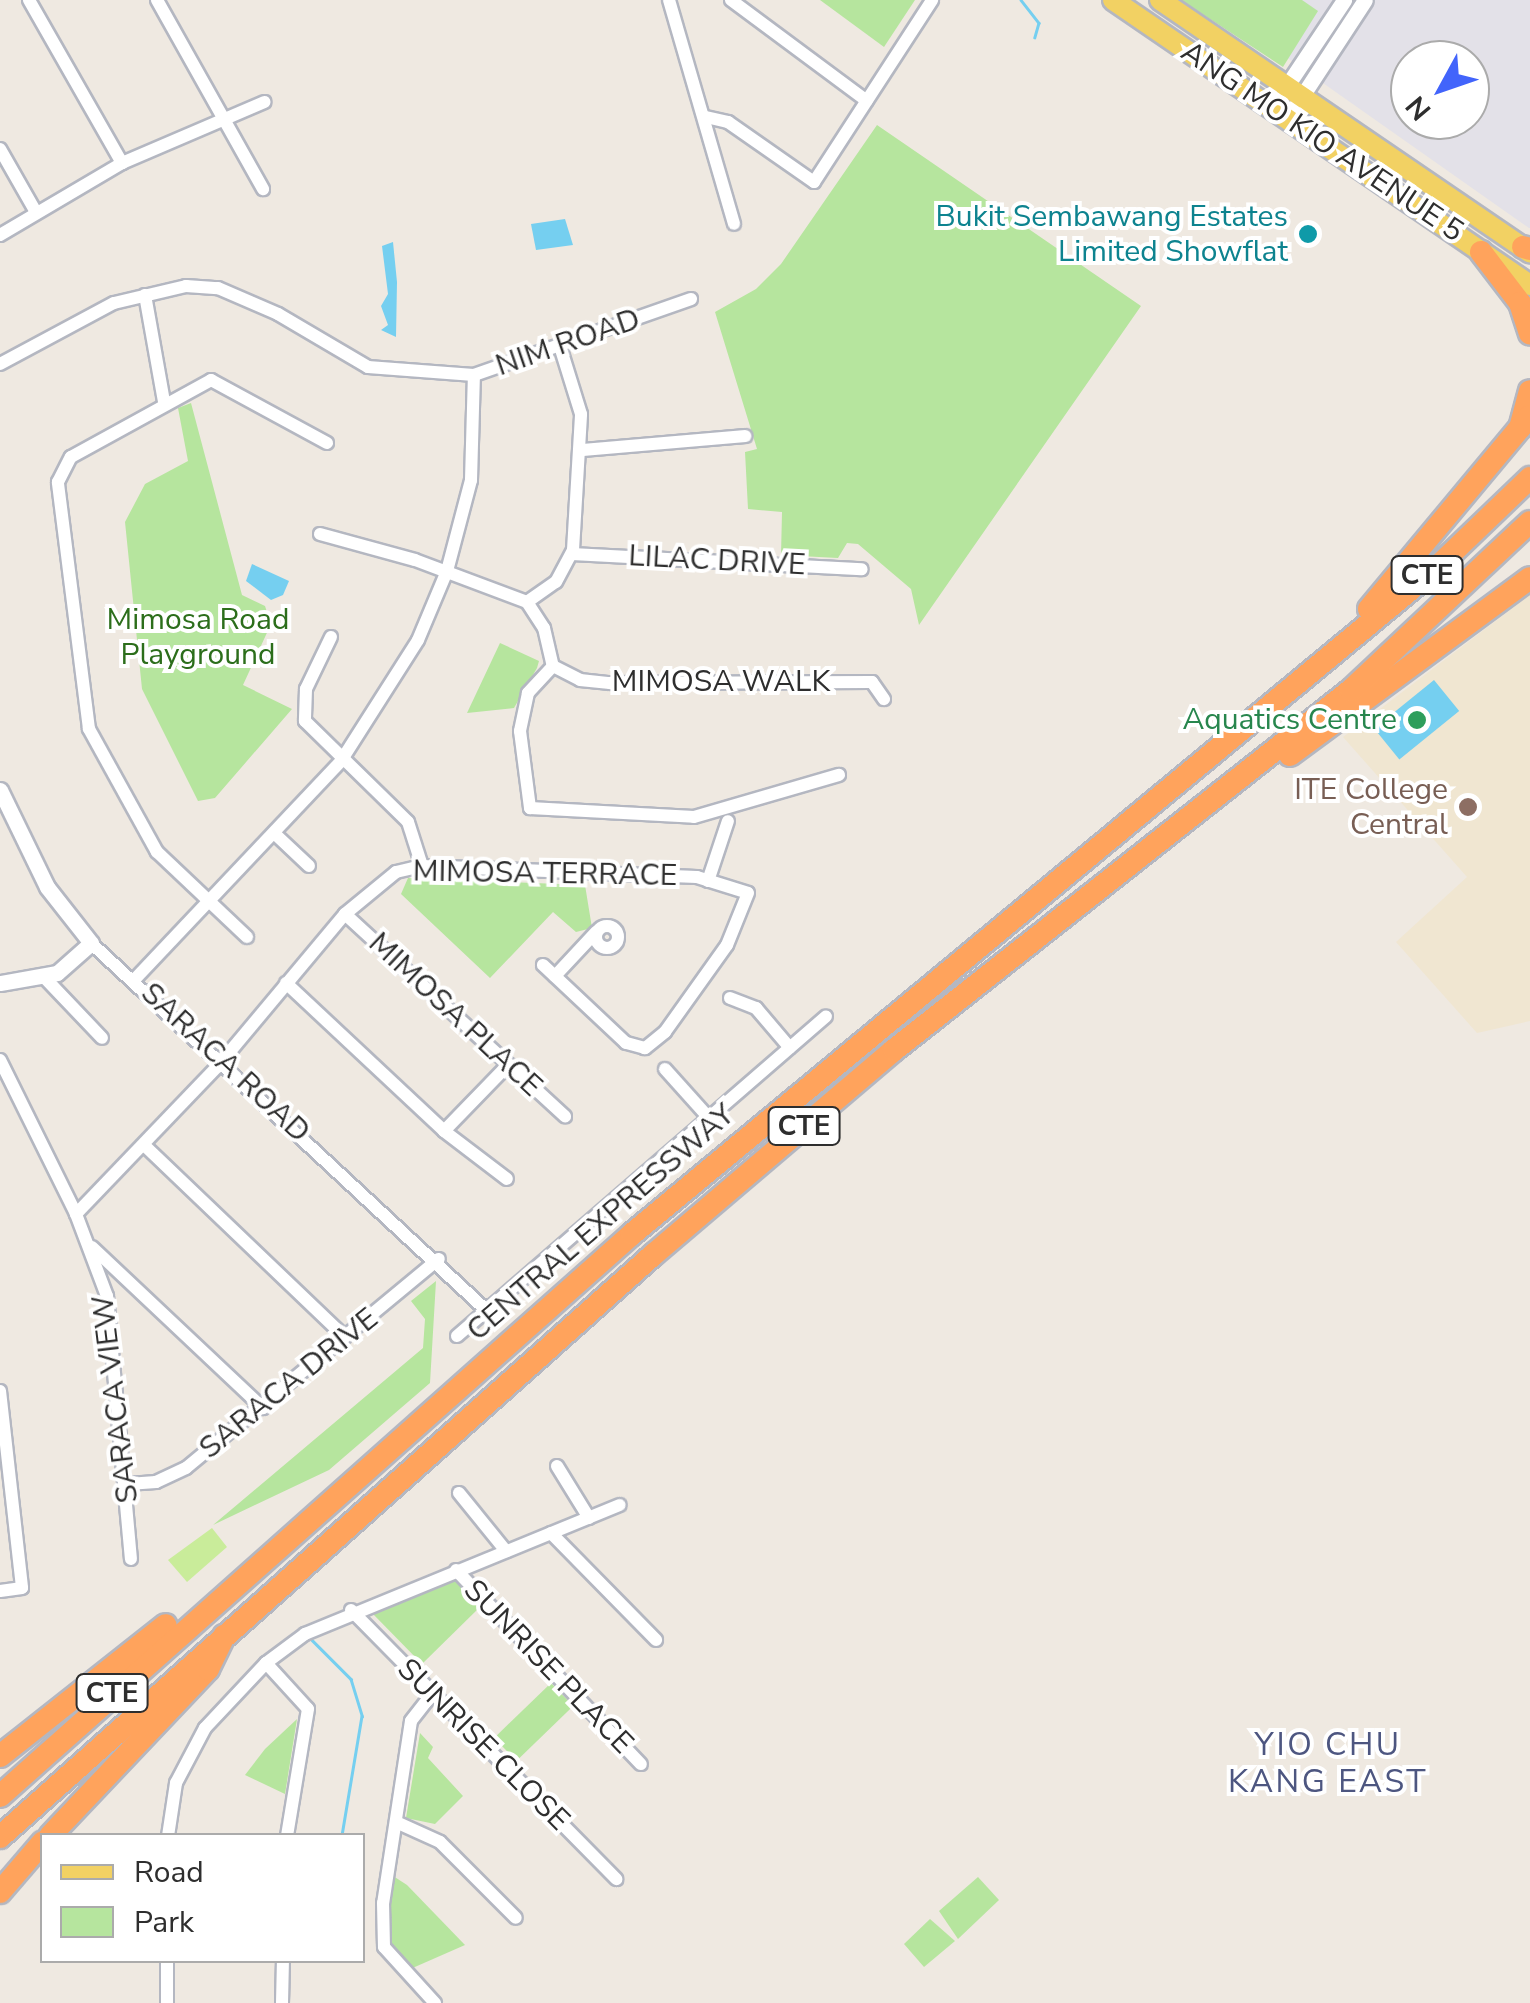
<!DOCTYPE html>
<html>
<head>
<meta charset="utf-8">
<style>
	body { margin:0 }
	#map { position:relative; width:1530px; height:2003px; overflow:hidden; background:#efe9e1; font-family:"Nunito Sans",sans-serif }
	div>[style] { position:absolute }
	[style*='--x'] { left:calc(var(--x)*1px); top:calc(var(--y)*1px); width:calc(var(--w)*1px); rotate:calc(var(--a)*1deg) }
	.industrial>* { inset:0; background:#e3e1e8 }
	.education>* { inset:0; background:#f0e6d1 }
	.green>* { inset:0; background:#b6e59e; transform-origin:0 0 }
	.pitch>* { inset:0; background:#c9ec9a }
	.water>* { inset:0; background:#75cff0; transform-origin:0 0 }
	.stream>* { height:2.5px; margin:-1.25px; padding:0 1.25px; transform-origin:1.25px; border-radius:1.25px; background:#75cff0 }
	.roads { filter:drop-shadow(2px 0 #b4b7c1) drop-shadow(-2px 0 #b4b7c1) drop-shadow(0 2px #b4b7c1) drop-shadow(0 -2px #b4b7c1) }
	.minor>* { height:12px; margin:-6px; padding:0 6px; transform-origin:6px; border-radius:6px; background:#fff }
	.minor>.ring { margin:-6px; padding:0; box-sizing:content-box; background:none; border:12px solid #fff; border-radius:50% }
	.tertiary>* { height:15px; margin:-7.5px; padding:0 7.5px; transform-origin:7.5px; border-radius:7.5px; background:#fff }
	.primary>* { height:20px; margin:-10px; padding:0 10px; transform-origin:10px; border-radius:10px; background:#f2d163 }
	.motorway>* { height:22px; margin:-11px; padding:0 11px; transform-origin:11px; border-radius:11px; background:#ffa35c }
	.dots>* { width:28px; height:28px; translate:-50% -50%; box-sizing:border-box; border:5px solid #fff; border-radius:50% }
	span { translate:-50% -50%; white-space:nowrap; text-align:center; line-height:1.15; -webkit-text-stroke:8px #fff; paint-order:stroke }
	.shield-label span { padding:2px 8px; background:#fff; border:2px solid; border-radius:8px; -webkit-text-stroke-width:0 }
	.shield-label { font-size:28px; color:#2e2e2e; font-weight:700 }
	.street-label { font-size:30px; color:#2e2e2e }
	.culture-label { font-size:30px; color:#0d838f }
	.right { translate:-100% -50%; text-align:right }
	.park-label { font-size:30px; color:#2c6e1b }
	.leisure-label { font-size:30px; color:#27864d }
	.education-label { font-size:30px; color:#785e54 }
	.neighbourhood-label { font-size:32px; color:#4d5680; letter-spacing:2.5px }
	.legend { position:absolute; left:40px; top:1833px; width:325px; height:130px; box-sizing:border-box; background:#fff; border:2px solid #ababab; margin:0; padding:12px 18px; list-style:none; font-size:30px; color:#2e2e2e }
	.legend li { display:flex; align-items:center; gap:20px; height:50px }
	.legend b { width:50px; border:2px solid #ababab }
	.north { position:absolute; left:1390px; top:40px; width:100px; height:100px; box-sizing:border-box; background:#fff; border:2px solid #ababab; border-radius:50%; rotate:230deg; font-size:28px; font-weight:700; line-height:40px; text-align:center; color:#2e2e2e }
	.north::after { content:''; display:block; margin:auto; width:35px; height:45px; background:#4264fb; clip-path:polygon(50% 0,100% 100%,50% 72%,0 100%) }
</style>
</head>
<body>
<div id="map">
	<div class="industrial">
		<i style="clip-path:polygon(evenodd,1205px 0,1530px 0,1530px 228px,1529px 228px,1205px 0,1410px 60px,1470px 60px,1470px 120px,1410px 120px,1410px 60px)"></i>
	</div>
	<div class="education">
		<i style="clip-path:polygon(1530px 595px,1530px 1021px,1477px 1033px,1396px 942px,1467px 877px,1343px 737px)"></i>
	</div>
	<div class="green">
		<i style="clip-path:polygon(820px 0,915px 0,884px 47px)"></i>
		<i style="clip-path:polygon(1181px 0,1302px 0,1318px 11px,1283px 67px)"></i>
		<i style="clip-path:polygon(877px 125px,1141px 306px,919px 625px,911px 589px,858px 544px,847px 543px,838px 558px,781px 555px,782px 512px,748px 509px,745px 452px,757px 449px,715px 312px,756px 289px,781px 264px)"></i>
		<i style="clip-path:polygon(191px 403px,242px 595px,265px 606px,271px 624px,243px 685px,292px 709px,215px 798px,198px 801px,142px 689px,125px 522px,145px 484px,188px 461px,178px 408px)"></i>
		<i style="clip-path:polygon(500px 643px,539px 661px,537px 668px,514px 708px,467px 713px)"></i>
		<i style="clip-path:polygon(408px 878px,585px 885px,592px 928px,576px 932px,553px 912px,490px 978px,401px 894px)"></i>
		<i style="clip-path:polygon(436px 1281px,430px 1383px,329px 1470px,213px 1525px,423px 1348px,425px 1319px,411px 1301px)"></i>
		<i style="clip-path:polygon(453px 1577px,480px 1607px,422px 1664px,372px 1613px)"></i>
		<i style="left:551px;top:1683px;width:32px;height:79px;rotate:46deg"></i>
		<i style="clip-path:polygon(297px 1719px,285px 1794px,245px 1775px,265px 1749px)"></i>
		<i style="clip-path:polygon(420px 1733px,433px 1747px,428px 1758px,463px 1796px,435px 1824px,406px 1818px)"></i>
		<i style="clip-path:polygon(390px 1874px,407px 1885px,465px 1945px,408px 1970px,388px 1945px)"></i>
		<i style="clip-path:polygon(978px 1877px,999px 1900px,958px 1939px,939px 1911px)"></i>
		<i style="clip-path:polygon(930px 1919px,955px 1941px,924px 1967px,904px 1944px)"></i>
	</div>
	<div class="pitch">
		<i style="clip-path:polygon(212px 1528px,227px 1547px,187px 1582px,168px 1560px)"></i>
	</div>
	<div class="water">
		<i style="clip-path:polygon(565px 219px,573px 245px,536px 250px,531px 224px)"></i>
		<i style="clip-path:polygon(393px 242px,397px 282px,396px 337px,381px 330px,388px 325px,381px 306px,388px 294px,382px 246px)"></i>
		<i style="clip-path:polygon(252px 564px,289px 581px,283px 595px,271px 600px,246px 581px)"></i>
		<i style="left:1434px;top:680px;width:40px;height:77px;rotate:51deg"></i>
	</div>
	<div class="stream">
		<i style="--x:1021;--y:0;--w:29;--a:52"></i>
		<i style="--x:1039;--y:23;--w:15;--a:106"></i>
		<i style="--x:311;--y:1639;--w:57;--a:45"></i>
		<i style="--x:351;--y:1679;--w:39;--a:73"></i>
		<i style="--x:362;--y:1716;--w:122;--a:99.5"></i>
	</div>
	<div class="roads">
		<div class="minor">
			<i style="--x:29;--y:0;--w:188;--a:60.3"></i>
			<i style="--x:157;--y:0;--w:217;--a:60.7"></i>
			<i style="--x:669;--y:0;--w:233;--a:73.8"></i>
			<i style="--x:731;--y:0;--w:169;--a:36.6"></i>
			<i style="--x:706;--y:117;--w:23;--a:13"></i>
			<i style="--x:728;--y:122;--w:105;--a:34.9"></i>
			<i style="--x:814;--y:182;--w:217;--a:-57"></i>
			<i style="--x:0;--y:149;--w:73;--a:60.3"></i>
			<i style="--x:0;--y:235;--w:142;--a:-30.5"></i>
			<i style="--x:122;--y:163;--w:155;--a:-23.2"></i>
			<i style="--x:145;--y:295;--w:109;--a:79.9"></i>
			<i style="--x:0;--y:364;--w:129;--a:-28.2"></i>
			<i style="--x:114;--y:303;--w:74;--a:-13.3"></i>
			<i style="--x:186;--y:286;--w:32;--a:4"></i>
			<i style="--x:218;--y:288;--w:65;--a:23.4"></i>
			<i style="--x:278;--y:314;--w:104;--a:30.5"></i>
			<i style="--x:368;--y:367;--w:106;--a:4.3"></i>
			<i style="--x:474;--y:375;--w:230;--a:-19.3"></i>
			<i style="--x:583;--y:450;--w:163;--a:-4.9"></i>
			<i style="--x:320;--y:534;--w:98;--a:15.3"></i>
			<i style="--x:415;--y:560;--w:120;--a:20.6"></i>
			<i style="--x:527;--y:602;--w:31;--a:57"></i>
			<i style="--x:544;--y:628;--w:39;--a:77"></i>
			<i style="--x:572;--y:554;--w:290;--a:3"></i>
			<i style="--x:527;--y:602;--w:35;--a:-35"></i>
			<i style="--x:556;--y:582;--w:36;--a:-62"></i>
			<i style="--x:573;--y:550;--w:136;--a:-86.6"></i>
			<i style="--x:581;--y:414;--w:71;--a:-107.2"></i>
			<i style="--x:331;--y:637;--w:58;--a:115.7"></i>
			<i style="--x:306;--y:689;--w:32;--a:92"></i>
			<i style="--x:305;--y:721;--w:144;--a:44.4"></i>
			<i style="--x:408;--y:822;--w:46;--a:72.3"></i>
			<i style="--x:553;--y:666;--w:37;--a:133"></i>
			<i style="--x:528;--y:693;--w:39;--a:102"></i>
			<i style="--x:520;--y:731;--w:78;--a:82.6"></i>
			<i style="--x:530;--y:808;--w:164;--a:3.1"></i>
			<i style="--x:694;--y:817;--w:151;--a:-16.2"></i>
			<i style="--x:553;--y:666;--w:30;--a:27"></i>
			<i style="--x:580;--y:680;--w:30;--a:6"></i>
			<i style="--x:610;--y:683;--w:262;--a:-0.2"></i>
			<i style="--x:872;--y:682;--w:21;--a:55"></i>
			<i style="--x:274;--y:833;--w:48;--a:43.3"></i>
			<i style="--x:708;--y:881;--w:63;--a:-71.6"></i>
			<i style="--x:345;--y:914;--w:299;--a:42.6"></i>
			<i class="ring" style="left:596px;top:926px;width:10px;height:10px"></i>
			<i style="--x:247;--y:937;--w:124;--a:-136.6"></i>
			<i style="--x:157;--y:852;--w:141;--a:-118.9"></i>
			<i style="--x:89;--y:729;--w:249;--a:-97.2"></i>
			<i style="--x:58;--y:482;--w:28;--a:-63"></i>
			<i style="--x:71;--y:457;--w:160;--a:-28.8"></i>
			<i style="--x:211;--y:380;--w:132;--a:28.5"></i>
			<i style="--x:91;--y:943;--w:541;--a:42.9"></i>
			<i style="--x:555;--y:976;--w:60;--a:-47"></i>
			<i style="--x:44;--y:977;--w:84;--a:46.4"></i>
			<i style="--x:135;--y:979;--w:300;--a:-46.6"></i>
			<i style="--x:341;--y:761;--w:143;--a:-57.5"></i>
			<i style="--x:418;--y:640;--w:75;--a:-67.2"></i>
			<i style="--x:447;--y:571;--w:94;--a:-75.2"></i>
			<i style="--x:471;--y:480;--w:105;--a:-88.4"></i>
			<i style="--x:286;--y:983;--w:216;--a:43.1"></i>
			<i style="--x:444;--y:1131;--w:79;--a:37.3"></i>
			<i style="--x:730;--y:998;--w:28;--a:21"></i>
			<i style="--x:756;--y:1008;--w:52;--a:49.6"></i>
			<i style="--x:0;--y:1060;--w:172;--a:63.7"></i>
			<i style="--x:76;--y:1214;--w:88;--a:69.3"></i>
			<i style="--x:107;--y:1296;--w:264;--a:84.8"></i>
			<i style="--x:665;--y:1069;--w:66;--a:48.1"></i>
			<i style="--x:444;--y:1131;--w:93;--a:-45.9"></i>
			<i style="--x:144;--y:1145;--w:278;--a:43.7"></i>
			<i style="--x:76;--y:1214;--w:204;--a:-46.2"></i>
			<i style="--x:217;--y:1067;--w:199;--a:-50.1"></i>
			<i style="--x:345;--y:914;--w:66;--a:-39.5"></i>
			<i style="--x:396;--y:872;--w:27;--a:-13"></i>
			<i style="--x:422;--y:866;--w:275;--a:2.3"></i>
			<i style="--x:697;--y:877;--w:53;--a:17.4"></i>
			<i style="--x:748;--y:893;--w:56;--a:112"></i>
			<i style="--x:727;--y:945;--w:107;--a:125.5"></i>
			<i style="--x:665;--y:1032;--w:26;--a:141"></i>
			<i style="--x:645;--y:1048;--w:20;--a:-165"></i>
			<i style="--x:626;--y:1043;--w:114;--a:-136.8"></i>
			<i style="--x:92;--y:1247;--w:235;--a:43.3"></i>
			<i style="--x:457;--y:1336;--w:488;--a:-40.9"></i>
			<i style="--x:0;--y:1391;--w:198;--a:83.6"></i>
			<i style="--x:22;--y:1588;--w:22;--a:172"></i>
			<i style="--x:557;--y:1466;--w:61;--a:58.4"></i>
			<i style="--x:128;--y:1484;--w:28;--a:-4"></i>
			<i style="--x:156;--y:1482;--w:33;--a:-25"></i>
			<i style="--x:186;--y:1468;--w:328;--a:-39.6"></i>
			<i style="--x:459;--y:1493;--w:75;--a:51"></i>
			<i style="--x:551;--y:1533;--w:150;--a:45.5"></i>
			<i style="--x:456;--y:1570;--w:268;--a:46.4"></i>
			<i style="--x:351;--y:1610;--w:378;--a:45.4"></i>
			<i style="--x:266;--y:1663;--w:62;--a:47.6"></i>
			<i style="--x:308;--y:1709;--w:129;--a:99.4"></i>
			<i style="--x:432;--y:1694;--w:34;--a:128"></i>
			<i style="--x:411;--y:1721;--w:184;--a:98.7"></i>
			<i style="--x:383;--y:1903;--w:44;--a:88.7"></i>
			<i style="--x:384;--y:1947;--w:76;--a:47.7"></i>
			<i style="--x:396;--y:1822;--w:48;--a:24.4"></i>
			<i style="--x:440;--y:1842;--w:107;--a:45"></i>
			<i style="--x:168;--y:1836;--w:54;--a:-81.4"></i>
			<i style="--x:176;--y:1783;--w:62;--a:-62.2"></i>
			<i style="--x:205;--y:1728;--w:89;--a:-46.8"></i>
			<i style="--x:266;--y:1663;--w:49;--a:-36.6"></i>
			<i style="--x:305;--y:1634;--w:340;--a:-22.3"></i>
			<i style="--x:167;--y:1960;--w:43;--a:90"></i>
			<i style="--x:282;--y:2003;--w:43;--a:-88.7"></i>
		</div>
		<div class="tertiary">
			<i style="--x:1272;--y:108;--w:130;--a:-56.3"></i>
			<i style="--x:1287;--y:119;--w:142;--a:-56.8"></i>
			<i style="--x:0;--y:790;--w:108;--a:64.1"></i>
			<i style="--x:47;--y:887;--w:71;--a:51.8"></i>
			<i style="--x:91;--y:943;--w:45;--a:138.6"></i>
			<i style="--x:57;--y:973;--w:58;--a:170"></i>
		</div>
		<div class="primary">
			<i style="--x:1113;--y:0;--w:505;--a:34.35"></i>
			<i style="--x:1160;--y:0;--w:448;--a:34.3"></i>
		</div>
		<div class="motorway">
			<i style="--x:1523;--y:247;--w:7;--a:16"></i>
			<i style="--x:1481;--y:252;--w:64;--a:52.6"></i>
			<i style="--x:1520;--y:303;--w:32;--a:72"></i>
			<i style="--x:1520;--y:428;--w:38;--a:-75"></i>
			<i style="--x:1369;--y:609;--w:251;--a:-50.2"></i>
			<i style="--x:1290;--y:755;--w:298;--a:-36.4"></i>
			<i style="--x:0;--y:1756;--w:211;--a:-38.3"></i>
			<i style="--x:0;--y:1796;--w:846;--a:-41.64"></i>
			<i style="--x:632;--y:1234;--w:1041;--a:-39.62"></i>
			<i style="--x:1434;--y:570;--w:133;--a:-43.8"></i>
			<i style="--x:50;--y:1836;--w:230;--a:-46.6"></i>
			<i style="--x:208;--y:1669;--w:37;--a:-64"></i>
			<i style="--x:0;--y:1837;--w:875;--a:-41.71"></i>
			<i style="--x:653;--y:1255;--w:316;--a:-40.4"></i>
			<i style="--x:894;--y:1050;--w:582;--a:-38.23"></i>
			<i style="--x:1351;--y:690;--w:245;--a:-43.2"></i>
			<i style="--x:0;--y:1892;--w:65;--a:-49.4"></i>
		</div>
	</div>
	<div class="dots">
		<i style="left:1308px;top:234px;background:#0f9aa8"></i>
		<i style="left:1417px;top:720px;background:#2e9e5b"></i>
		<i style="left:1468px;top:807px;background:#8d6e63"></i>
	</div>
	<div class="shield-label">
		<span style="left:1427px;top:575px">CTE</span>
		<span style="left:804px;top:1126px">CTE</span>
		<span style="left:112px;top:1693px">CTE</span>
	</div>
	<div class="street-label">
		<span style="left:1322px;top:142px;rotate:34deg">ANG MO KIO AVENUE 5</span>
		<span style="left:568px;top:343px;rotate:-19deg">NIM ROAD</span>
		<span style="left:717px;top:561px;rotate:3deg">LILAC DRIVE</span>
		<span style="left:721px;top:682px">MIMOSA WALK</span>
		<span style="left:545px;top:874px;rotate:1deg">MIMOSA TERRACE</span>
		<span style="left:455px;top:1015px;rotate:43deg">MIMOSA PLACE</span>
		<span style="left:225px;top:1063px;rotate:43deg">SARACA ROAD</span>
		<span style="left:601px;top:1223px;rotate:-41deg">CENTRAL EXPRESSWAY</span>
		<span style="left:289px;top:1384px;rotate:-39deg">SARACA DRIVE</span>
		<span style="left:116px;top:1399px;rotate:-97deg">SARACA VIEW</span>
		<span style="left:548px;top:1667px;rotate:46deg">SUNRISE PLACE</span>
		<span style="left:483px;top:1745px;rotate:45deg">SUNRISE CLOSE</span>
	</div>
	<div class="culture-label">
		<span class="right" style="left:1288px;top:234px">Bukit Sembawang Estates<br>Limited Showflat</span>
	</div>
	<div class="park-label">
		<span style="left:198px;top:637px">Mimosa Road<br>Playground</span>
	</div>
	<div class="leisure-label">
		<span class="right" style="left:1397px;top:720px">Aquatics Centre</span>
	</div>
	<div class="education-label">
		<span class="right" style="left:1448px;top:807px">ITE College<br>Central</span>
	</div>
	<div class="neighbourhood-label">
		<span style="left:1328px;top:1764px">YIO CHU<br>KANG EAST</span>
	</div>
	<ul class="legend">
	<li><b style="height:12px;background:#f2d163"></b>Road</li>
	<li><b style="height:28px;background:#b6e59e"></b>Park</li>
	</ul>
	<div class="north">N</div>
</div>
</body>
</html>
